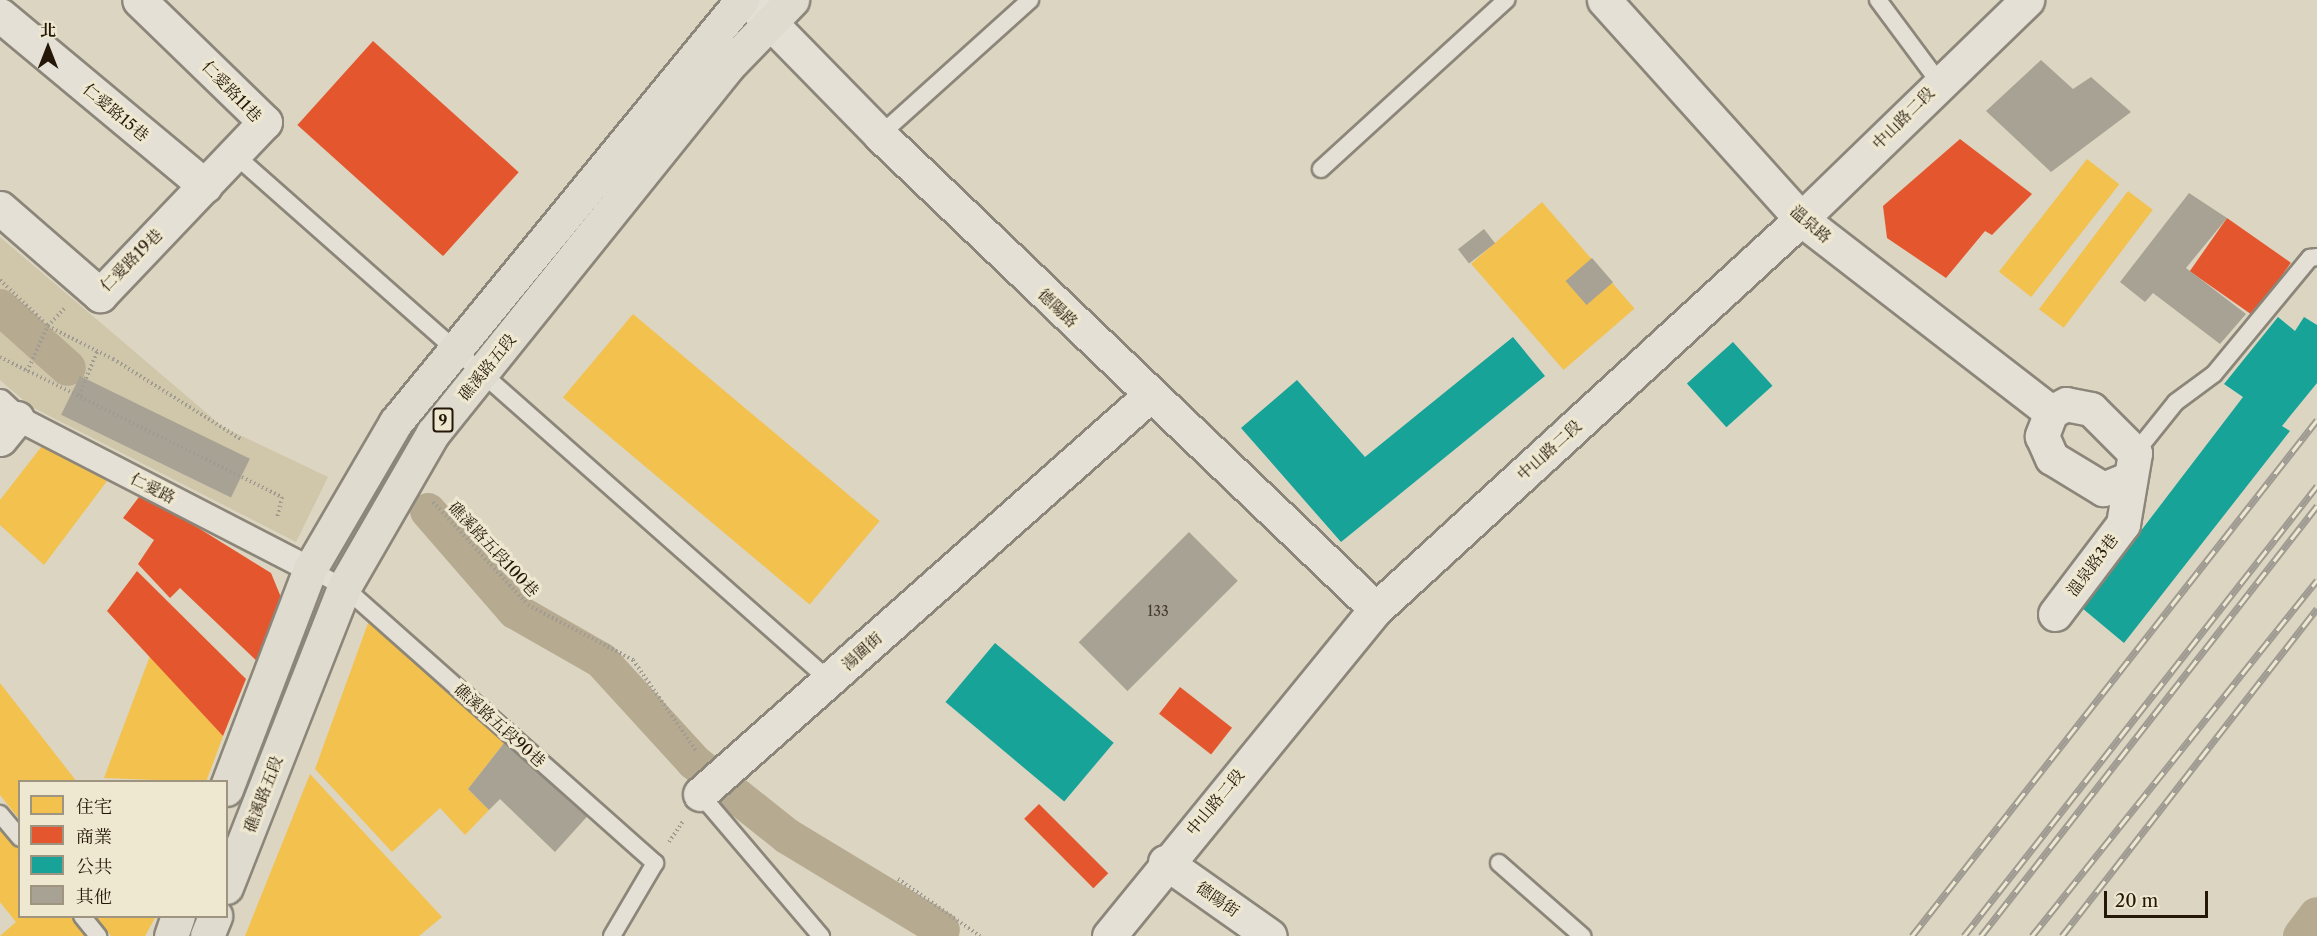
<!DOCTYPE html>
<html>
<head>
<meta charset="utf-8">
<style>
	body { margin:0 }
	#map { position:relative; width:2317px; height:936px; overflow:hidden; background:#dcd5c1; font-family:"Libre Caslon Text","Noto Serif TC",serif }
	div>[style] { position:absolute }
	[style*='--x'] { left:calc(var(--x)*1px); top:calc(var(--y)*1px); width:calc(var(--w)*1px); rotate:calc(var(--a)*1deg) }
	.green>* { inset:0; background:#d0c6aa }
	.homes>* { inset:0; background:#f2c14e; transform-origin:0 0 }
	.shops>* { inset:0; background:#e4572e; transform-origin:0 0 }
	.public>* { inset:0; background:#17a398; transform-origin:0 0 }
	.canal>* { height:36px; margin:-18px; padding:0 18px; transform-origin:18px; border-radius:18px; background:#b6aa90 }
	.building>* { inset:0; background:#a7a294; transform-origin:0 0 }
	.path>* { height:4px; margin-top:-2px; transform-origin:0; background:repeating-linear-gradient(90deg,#9f9b92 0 1.5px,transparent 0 4.5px) }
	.roads { filter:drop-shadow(2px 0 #8c867a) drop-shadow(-2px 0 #8c867a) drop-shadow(0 2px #8c867a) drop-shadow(0 -2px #8c867a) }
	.service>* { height:16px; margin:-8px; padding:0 8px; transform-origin:8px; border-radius:8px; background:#e4e0d6 }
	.pedestrian>* { height:24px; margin:-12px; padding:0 12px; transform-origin:12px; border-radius:12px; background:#e4e0d6 }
	.minor>* { height:33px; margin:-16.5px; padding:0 16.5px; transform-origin:16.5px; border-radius:16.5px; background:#e4e0d6 }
	.tertiary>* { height:33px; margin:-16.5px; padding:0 16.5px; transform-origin:16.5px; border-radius:16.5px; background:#e4e0d6 }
	.primary>* { height:33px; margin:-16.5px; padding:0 16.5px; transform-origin:16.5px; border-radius:16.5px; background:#dfdbcf }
	.rail>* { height:7px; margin-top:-3.5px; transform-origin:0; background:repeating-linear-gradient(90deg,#efe8d0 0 14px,#9f9b92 0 28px); box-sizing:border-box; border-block:2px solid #9f9b92 }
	span { translate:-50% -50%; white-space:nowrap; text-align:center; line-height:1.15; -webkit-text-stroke:6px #efe8d0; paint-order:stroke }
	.number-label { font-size:14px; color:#453a2b }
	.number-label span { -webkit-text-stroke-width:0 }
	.shield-label span { padding:2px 4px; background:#efe8d0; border:2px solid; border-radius:4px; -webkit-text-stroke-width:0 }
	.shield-label { font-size:15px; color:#241708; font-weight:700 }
	.street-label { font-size:16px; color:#241708 }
	.legend { position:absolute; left:18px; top:780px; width:210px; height:138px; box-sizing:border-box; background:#efe8d0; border:2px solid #9e9480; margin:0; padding:8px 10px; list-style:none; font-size:18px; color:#241708 }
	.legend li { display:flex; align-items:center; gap:12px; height:30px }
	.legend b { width:30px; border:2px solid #9e9480 }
	.north { position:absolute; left:18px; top:18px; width:60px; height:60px; -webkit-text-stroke:4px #efe8d0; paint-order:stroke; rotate:0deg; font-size:16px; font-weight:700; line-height:24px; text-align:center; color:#241708 }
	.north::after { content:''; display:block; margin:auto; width:21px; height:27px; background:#241708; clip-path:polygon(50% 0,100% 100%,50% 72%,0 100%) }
	.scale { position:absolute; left:2104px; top:891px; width:104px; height:27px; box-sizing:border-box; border:3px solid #241708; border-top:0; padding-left:8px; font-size:18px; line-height:21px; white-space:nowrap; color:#241708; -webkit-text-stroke:4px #efe8d0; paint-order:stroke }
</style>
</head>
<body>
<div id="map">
	<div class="green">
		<i style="clip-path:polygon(0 237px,223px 427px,328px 477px,296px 542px,30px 406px,0 380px)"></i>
	</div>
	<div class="homes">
		<i style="left:2087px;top:159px;width:41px;height:143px;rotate:38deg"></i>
		<i style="left:2128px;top:191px;width:31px;height:148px;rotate:37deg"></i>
		<i style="left:1542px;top:202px;width:141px;height:94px;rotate:49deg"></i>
		<i style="left:633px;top:314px;width:322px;height:109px;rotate:40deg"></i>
		<i style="clip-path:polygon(42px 446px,107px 481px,44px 565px,0 525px,0 500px)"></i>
		<i style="clip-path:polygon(371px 615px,508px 738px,468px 789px,489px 810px,465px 835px,440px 808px,392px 852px,315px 769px)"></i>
		<i style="clip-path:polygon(150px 656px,223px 736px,206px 782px,104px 778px)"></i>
		<i style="clip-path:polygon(0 683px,77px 782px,20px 782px,20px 820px,0 795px)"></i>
		<i style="clip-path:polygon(310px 774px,442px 917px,419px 936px,245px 936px)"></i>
		<i style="clip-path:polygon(0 825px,20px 849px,20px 916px,75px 916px,90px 936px,0 936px,16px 922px,0 902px)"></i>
		<i style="clip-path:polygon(95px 916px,156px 916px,145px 936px,111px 936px)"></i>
	</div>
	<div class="shops">
		<i style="left:373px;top:41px;width:196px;height:113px;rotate:42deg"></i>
		<i style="clip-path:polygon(1960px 139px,2032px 194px,1992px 235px,1985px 231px,1946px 278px,1887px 238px,1883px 206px)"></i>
		<i style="left:2227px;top:218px;width:78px;height:65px;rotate:35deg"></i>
		<i style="clip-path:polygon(142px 493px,271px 573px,285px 607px,260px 664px,180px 588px,170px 598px,138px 564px,154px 540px,123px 518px)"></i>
		<i style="clip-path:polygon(137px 571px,246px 679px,223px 736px,107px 611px)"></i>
		<i style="left:1180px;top:687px;width:66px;height:34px;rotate:38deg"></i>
		<i style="left:1039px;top:804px;width:98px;height:21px;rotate:45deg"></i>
	</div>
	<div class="public">
		<i style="clip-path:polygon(2278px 317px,2295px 331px,2304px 317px,2317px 325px,2317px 383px,2282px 426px,2290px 431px,2124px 643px,2082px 608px,2243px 397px,2224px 384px)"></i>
		<i style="clip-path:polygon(1513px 337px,1545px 376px,1341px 542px,1241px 428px,1297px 380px,1365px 457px)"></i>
		<i style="left:1733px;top:342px;width:59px;height:62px;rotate:48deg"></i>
		<i style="left:995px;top:643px;width:155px;height:77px;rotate:40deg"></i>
	</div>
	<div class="canal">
		<i style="--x:0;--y:307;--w:91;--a:41.9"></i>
		<i style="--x:428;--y:511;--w:133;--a:49"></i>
		<i style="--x:515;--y:611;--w:99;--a:29.7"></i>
		<i style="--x:601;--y:660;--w:138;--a:47.6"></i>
		<i style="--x:694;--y:762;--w:119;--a:38.5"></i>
		<i style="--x:787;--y:836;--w:181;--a:31.2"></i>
		<i style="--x:2301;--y:936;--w:26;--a:-53"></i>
	</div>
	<div class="building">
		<i style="clip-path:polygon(2041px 60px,2073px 89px,2091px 77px,2131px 112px,2051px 172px,1986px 111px)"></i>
		<i style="clip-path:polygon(2189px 193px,2227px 218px,2186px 268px,2246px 314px,2220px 344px,2153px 293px,2145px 302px,2120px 282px)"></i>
		<i style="left:1484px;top:229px;width:18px;height:33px;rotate:52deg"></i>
		<i style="left:1592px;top:258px;width:32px;height:35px;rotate:49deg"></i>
		<i style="left:80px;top:376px;width:189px;height:43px;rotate:26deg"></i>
		<i style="left:1189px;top:532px;width:69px;height:156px;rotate:45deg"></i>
		<i style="clip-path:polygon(508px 738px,593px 810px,555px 852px,500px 799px,489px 810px,468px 789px)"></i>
	</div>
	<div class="path">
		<i style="--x:0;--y:280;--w:66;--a:43.8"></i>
		<i style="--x:48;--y:326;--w:73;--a:26.9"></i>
		<i style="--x:113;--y:359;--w:152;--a:32.1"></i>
		<i style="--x:0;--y:357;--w:315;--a:26.4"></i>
		<i style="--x:282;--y:497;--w:22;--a:103"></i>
		<i style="--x:27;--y:371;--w:50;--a:-65"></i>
		<i style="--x:48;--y:326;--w:25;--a:-47"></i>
		<i style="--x:79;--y:395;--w:47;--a:-67.3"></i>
		<i style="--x:433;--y:502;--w:140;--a:47.3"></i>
		<i style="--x:528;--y:605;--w:119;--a:27.6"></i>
		<i style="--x:633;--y:660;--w:112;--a:55.2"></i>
		<i style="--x:669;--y:842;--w:25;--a:-56"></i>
		<i style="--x:898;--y:879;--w:100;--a:34.8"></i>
	</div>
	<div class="roads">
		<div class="service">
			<i style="--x:1878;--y:0;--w:102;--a:53.4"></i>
			<i style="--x:880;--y:135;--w:202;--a:-42"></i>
			<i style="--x:235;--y:155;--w:793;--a:41.47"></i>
			<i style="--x:1321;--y:169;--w:251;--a:-42.4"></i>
			<i style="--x:2135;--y:453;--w:65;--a:-51.2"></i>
			<i style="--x:2176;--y:402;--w:47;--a:-36.4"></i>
			<i style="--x:2214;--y:374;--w:151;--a:-50.4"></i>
			<i style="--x:2310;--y:258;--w:7;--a:-8"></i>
			<i style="--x:310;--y:569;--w:38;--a:28"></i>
			<i style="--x:344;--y:587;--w:416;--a:41.6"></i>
			<i style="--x:655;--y:863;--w:85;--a:120.5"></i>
			<i style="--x:700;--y:794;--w:187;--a:49.6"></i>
			<i style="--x:0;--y:814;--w:31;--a:50"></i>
			<i style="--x:1499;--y:863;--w:111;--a:41.3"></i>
			<i style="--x:82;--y:916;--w:26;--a:51"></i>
		</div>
		<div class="pedestrian">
			<i style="--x:0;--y:402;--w:23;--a:43"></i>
			<i style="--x:17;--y:418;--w:330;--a:27.3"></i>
		</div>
		<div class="minor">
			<i style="--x:1604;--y:0;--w:295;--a:48"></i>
			<i style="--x:1801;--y:219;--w:316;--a:37.7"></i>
			<i style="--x:0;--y:15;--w:267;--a:39.8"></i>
			<i style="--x:0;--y:208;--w:133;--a:41"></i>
			<i style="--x:100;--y:295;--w:239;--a:-46.4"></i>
			<i style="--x:265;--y:122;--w:175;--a:-135.9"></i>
			<i style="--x:0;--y:439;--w:27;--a:-51"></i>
			<i style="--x:2055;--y:614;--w:113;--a:-52.9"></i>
			<i style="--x:2123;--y:524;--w:72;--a:-80.4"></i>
			<i style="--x:2135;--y:453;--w:62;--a:-135"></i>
			<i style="--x:2091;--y:409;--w:25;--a:-169"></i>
			<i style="--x:2066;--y:404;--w:17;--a:152"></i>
			<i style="--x:2051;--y:412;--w:26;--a:111"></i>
			<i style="--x:2042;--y:436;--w:24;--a:66"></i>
			<i style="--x:2052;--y:458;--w:60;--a:31.3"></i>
			<i style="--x:2103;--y:489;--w:29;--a:-22"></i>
			<i style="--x:700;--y:794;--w:600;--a:-41.55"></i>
			<i style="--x:1165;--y:862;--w:128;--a:35.2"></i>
			<i style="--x:1109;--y:936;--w:422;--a:-50.8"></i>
			<i style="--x:1376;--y:609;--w:577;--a:-42.54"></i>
			<i style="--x:1801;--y:219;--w:315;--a:-44.1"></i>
		</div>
		<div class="tertiary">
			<i style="--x:748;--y:0;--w:189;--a:45.6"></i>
			<i style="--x:880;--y:135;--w:686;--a:43.7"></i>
		</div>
		<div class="primary">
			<i style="--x:226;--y:789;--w:235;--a:-69.1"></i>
			<i style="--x:310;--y:569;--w:170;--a:-59.7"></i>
			<i style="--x:396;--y:422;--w:546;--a:-50.65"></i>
			<i style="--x:226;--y:887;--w:322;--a:-68.5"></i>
			<i style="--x:344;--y:587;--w:178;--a:-60"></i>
			<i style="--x:433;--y:433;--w:468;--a:-51.2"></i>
			<i style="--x:726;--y:68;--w:95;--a:-45.9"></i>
			<i style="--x:171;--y:936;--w:21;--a:-71"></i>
			<i style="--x:207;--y:936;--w:22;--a:-68"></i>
		</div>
	</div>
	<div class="rail">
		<i style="--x:1912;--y:936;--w:656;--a:-51.87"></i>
		<i style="--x:1964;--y:936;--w:572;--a:-51.89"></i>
		<i style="--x:1981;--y:936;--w:546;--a:-52"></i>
		<i style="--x:2032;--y:936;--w:456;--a:-51.3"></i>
		<i style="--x:2062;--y:936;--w:415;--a:-52.1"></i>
	</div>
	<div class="number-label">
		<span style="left:1158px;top:611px">133</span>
	</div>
	<div class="shield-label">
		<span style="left:443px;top:420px">9</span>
	</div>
	<div class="street-label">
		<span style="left:232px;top:91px;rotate:46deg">仁愛路11巷</span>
		<span style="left:116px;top:112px;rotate:40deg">仁愛路15巷</span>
		<span style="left:1903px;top:118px;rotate:-45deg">中山路二段</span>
		<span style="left:1811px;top:224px;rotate:41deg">溫泉路</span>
		<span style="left:131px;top:260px;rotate:-45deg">仁愛路19巷</span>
		<span style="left:1058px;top:308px;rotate:44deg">德陽路</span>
		<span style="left:487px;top:367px;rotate:-51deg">礁溪路五段</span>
		<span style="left:1549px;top:450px;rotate:-42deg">中山路二段</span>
		<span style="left:153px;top:488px;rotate:27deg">仁愛路</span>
		<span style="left:494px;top:549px;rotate:47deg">礁溪路五段100巷</span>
		<span style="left:2092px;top:565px;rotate:-53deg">溫泉路3巷</span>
		<span style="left:862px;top:651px;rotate:-42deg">湯圍街</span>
		<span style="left:500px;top:725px;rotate:42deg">礁溪路五段90巷</span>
		<span style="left:263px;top:794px;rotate:-69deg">礁溪路五段</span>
		<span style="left:1215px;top:802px;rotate:-50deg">中山路二段</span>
		<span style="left:1218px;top:899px;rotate:35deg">德陽街</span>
	</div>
	<ul class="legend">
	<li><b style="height:16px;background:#f2c14e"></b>住宅</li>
	<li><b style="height:16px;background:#e4572e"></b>商業</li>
	<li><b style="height:16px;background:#17a398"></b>公共</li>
	<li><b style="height:16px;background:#a7a294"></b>其他</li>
	</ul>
	<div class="north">北</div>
	<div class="scale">20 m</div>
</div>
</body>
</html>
